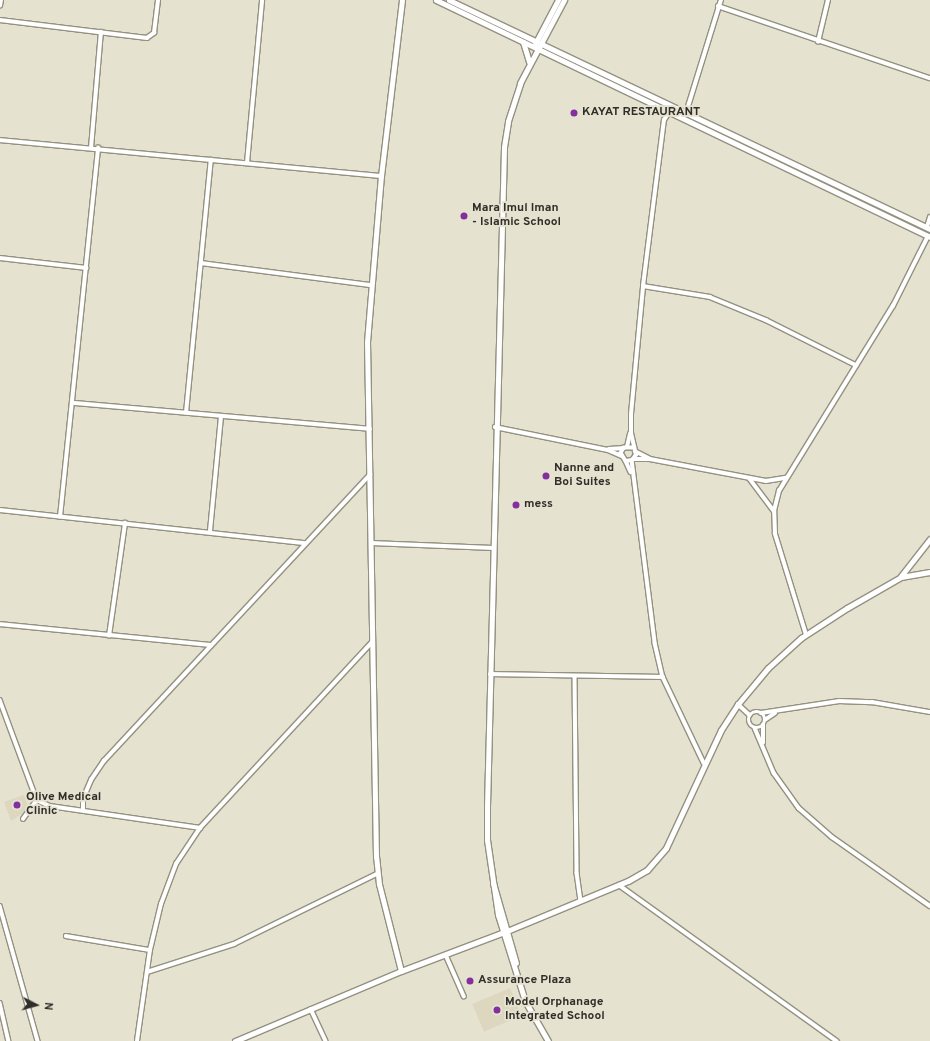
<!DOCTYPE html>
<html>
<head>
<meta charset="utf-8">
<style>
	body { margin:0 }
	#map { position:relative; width:930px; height:1041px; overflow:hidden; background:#e5e2d0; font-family:Overpass,sans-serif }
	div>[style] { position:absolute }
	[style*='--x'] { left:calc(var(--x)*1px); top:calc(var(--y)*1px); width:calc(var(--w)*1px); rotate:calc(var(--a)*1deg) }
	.built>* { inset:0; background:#dcd7be; transform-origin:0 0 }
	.roads { filter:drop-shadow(1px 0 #949180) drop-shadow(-1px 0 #949180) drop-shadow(0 1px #949180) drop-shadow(0 -1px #949180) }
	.street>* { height:3.5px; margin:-1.75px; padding:0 1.75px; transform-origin:1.75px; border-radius:1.75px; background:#fff }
	.street>.ring { margin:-1.75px; padding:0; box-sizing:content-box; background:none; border:3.5px solid #fff; border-radius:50% }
	.secondary>* { height:5px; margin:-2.5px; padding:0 2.5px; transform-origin:2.5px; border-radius:2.5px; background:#fff }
	.dots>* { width:11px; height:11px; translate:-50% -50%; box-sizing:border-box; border:2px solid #e5e2d0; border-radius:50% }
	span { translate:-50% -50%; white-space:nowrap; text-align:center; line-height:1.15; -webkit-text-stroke:3.5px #e5e2d0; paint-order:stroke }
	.poi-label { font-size:12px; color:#302e28; font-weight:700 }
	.left { translate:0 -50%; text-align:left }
	.north { position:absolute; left:16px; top:985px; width:40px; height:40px; -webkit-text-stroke:3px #e5e2d0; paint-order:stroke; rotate:96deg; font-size:11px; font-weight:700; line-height:16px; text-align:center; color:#302e28 }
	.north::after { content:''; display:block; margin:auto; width:14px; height:18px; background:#302e28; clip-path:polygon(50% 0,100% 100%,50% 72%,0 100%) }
</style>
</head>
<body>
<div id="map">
	<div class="built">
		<i style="clip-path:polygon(24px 795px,29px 809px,11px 821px,4px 802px)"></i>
		<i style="left:510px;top:988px;width:30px;height:41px;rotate:67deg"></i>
	</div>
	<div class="roads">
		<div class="street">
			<i style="--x:0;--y:6;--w:6;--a:-81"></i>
			<i style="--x:718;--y:6;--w:224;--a:18.8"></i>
			<i style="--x:0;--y:20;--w:148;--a:7"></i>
			<i style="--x:147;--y:38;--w:9;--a:-36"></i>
			<i style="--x:154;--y:33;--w:33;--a:-83"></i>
			<i style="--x:818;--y:42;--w:43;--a:-76.6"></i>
			<i style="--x:686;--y:113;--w:118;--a:-72.8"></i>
			<i style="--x:0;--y:140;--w:383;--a:5.4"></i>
			<i style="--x:91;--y:148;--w:116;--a:-85.1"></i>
			<i style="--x:247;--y:163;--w:164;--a:-84.7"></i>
			<i style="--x:927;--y:227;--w:10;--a:-73"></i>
			<i style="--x:0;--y:258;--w:87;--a:6.6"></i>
			<i style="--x:201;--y:263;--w:170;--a:7.4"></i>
			<i style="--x:643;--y:286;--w:68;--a:9.3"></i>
			<i style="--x:710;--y:297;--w:61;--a:22.3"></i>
			<i style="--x:766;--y:320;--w:101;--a:26.6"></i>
			<i style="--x:74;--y:403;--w:297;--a:5"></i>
			<i style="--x:186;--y:413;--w:254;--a:-84.4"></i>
			<i style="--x:495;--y:427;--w:115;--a:11.5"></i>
			<i style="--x:608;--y:450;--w:15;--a:23"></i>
			<i style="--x:627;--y:447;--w:13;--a:-77"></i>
			<i style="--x:633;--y:448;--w:9;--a:180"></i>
			<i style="--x:624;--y:448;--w:6;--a:121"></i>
			<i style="--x:621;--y:453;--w:9;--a:58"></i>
			<i style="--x:626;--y:461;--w:6;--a:-9"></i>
			<i style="--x:632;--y:460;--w:6;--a:-51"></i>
			<i style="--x:636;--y:455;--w:23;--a:-103"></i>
			<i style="--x:631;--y:433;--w:19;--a:-90"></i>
			<i style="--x:631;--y:414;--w:129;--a:-84.6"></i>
			<i style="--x:643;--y:286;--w:167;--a:-82.8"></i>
			<i style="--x:664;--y:120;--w:11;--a:-56"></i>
			<i style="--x:609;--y:449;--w:15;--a:-4"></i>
			<i style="--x:635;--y:451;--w:16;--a:27"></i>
			<i style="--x:634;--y:459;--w:16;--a:0"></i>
			<i style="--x:650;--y:459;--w:118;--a:10.7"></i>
			<i style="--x:766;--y:481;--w:20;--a:-9"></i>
			<i style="--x:632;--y:460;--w:184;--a:82.8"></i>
			<i style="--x:655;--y:643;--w:35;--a:77"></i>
			<i style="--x:663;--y:677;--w:95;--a:64.5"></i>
			<i style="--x:626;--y:461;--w:12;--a:66"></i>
			<i style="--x:750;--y:479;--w:40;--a:53"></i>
			<i style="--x:0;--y:510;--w:307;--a:6.2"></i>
			<i style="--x:60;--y:517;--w:371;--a:-84.1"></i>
			<i style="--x:210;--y:531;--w:115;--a:-84.5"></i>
			<i style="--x:371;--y:543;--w:122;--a:2.3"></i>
			<i style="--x:0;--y:624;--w:212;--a:5.7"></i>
			<i style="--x:806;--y:635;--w:106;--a:-107.1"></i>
			<i style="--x:775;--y:534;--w:23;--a:-92"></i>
			<i style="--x:774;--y:511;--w:21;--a:-76"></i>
			<i style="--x:779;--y:491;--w:217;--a:-58.4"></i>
			<i style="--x:893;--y:306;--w:78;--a:-63.4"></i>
			<i style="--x:109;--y:636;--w:114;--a:-81.9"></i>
			<i style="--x:490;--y:674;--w:173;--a:1"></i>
			<i style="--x:575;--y:676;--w:197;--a:89.4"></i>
			<i style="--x:577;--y:873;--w:27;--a:82"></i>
			<i style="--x:0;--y:700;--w:107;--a:69.7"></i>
			<i style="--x:37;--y:800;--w:14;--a:25"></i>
			<i style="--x:50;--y:806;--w:152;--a:8.3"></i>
			<i style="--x:738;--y:704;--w:16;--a:43"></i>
			<i class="ring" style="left:749px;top:712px;width:12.5px;height:12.5px"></i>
			<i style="--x:761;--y:713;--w:79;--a:-8.7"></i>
			<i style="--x:839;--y:701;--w:33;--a:2"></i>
			<i style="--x:872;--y:702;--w:59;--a:9.8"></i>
			<i style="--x:765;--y:720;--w:12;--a:-35"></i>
			<i style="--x:755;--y:728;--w:49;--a:67.1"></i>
			<i style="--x:774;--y:773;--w:43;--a:54.5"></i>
			<i style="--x:799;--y:808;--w:44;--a:41.3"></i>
			<i style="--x:832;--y:837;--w:120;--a:35.1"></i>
			<i style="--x:763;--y:743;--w:18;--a:-90"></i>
			<i style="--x:83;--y:810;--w:11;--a:-90"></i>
			<i style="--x:83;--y:799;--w:21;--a:-67"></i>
			<i style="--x:91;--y:780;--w:23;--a:-56"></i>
			<i style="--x:104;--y:761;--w:391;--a:-47.1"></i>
			<i style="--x:23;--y:819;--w:24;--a:-54"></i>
			<i style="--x:619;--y:885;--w:268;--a:35.6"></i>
			<i style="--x:0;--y:906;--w:140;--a:74.3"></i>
			<i style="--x:66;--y:936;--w:85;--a:9.5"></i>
			<i style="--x:446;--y:955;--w:45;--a:66.3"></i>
			<i style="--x:147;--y:972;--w:91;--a:-17.8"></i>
			<i style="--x:234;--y:944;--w:159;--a:-26.1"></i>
			<i style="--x:0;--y:1003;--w:39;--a:77"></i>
			<i style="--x:311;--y:1009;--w:35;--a:65"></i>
			<i style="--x:137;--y:1041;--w:92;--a:-81.9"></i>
			<i style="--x:150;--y:950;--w:47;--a:-76.6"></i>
			<i style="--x:161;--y:904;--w:43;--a:-69.4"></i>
			<i style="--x:176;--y:864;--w:43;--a:-56.3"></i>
			<i style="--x:200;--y:828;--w:253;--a:-47.2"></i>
		</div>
		<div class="secondary">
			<i style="--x:436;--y:0;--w:548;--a:25.63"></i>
			<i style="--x:449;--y:0;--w:533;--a:25.46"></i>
			<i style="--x:523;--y:42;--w:21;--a:73"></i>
			<i style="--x:535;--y:44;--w:50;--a:-62.4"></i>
			<i style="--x:901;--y:576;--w:47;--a:-51.9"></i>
			<i style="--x:493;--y:883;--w:83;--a:74"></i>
			<i style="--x:401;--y:971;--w:90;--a:-104.2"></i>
			<i style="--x:379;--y:884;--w:27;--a:-96"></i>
			<i style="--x:376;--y:857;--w:515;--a:-91"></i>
			<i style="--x:367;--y:342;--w:167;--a:-85.2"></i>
			<i style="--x:381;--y:176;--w:177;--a:-83.2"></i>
			<i style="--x:235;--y:1041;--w:180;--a:-22.9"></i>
			<i style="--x:401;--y:971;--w:113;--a:-20.7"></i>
			<i style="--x:507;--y:931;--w:131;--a:-22.5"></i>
			<i style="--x:628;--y:881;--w:22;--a:-30"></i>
			<i style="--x:647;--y:870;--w:29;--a:-49"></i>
			<i style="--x:666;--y:848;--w:130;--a:-65"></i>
			<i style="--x:721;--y:730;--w:31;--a:-57"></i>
			<i style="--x:738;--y:704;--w:47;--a:-50.2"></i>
			<i style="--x:768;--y:668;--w:45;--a:-42.3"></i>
			<i style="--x:801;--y:638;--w:55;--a:-33.1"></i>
			<i style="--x:847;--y:608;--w:62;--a:-29.9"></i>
			<i style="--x:901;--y:577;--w:29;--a:-10"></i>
			<i style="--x:548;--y:1041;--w:46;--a:-119.9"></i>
			<i style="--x:525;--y:1001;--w:90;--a:-107.4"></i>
			<i style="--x:498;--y:915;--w:76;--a:-98.3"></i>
			<i style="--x:487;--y:840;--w:34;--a:-90"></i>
			<i style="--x:487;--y:806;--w:659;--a:-88.52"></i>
			<i style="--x:504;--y:147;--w:26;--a:-81"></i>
			<i style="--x:508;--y:121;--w:40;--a:-72"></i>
			<i style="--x:520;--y:83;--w:94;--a:-62.1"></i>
		</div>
	</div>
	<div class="dots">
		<i style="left:574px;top:113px;background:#832f9e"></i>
		<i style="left:464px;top:216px;background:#832f9e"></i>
		<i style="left:546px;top:476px;background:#832f9e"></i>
		<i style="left:516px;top:505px;background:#832f9e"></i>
		<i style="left:17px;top:805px;background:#832f9e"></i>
		<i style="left:470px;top:981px;background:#832f9e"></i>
		<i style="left:497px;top:1010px;background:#832f9e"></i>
	</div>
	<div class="poi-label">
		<span class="left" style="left:582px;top:113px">KAYAT RESTAURANT</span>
		<span class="left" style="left:472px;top:216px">Mara Imul Iman<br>- Islamic School</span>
		<span class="left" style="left:554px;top:476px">Nanne and<br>Boi Suites</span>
		<span class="left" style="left:524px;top:505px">mess</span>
		<span class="left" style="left:26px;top:805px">Olive Medical<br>Clinic</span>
		<span class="left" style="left:478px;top:981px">Assurance Plaza</span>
		<span class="left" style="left:505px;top:1010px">Model Orphanage<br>Integrated School</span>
	</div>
	<div class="north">N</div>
</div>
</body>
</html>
